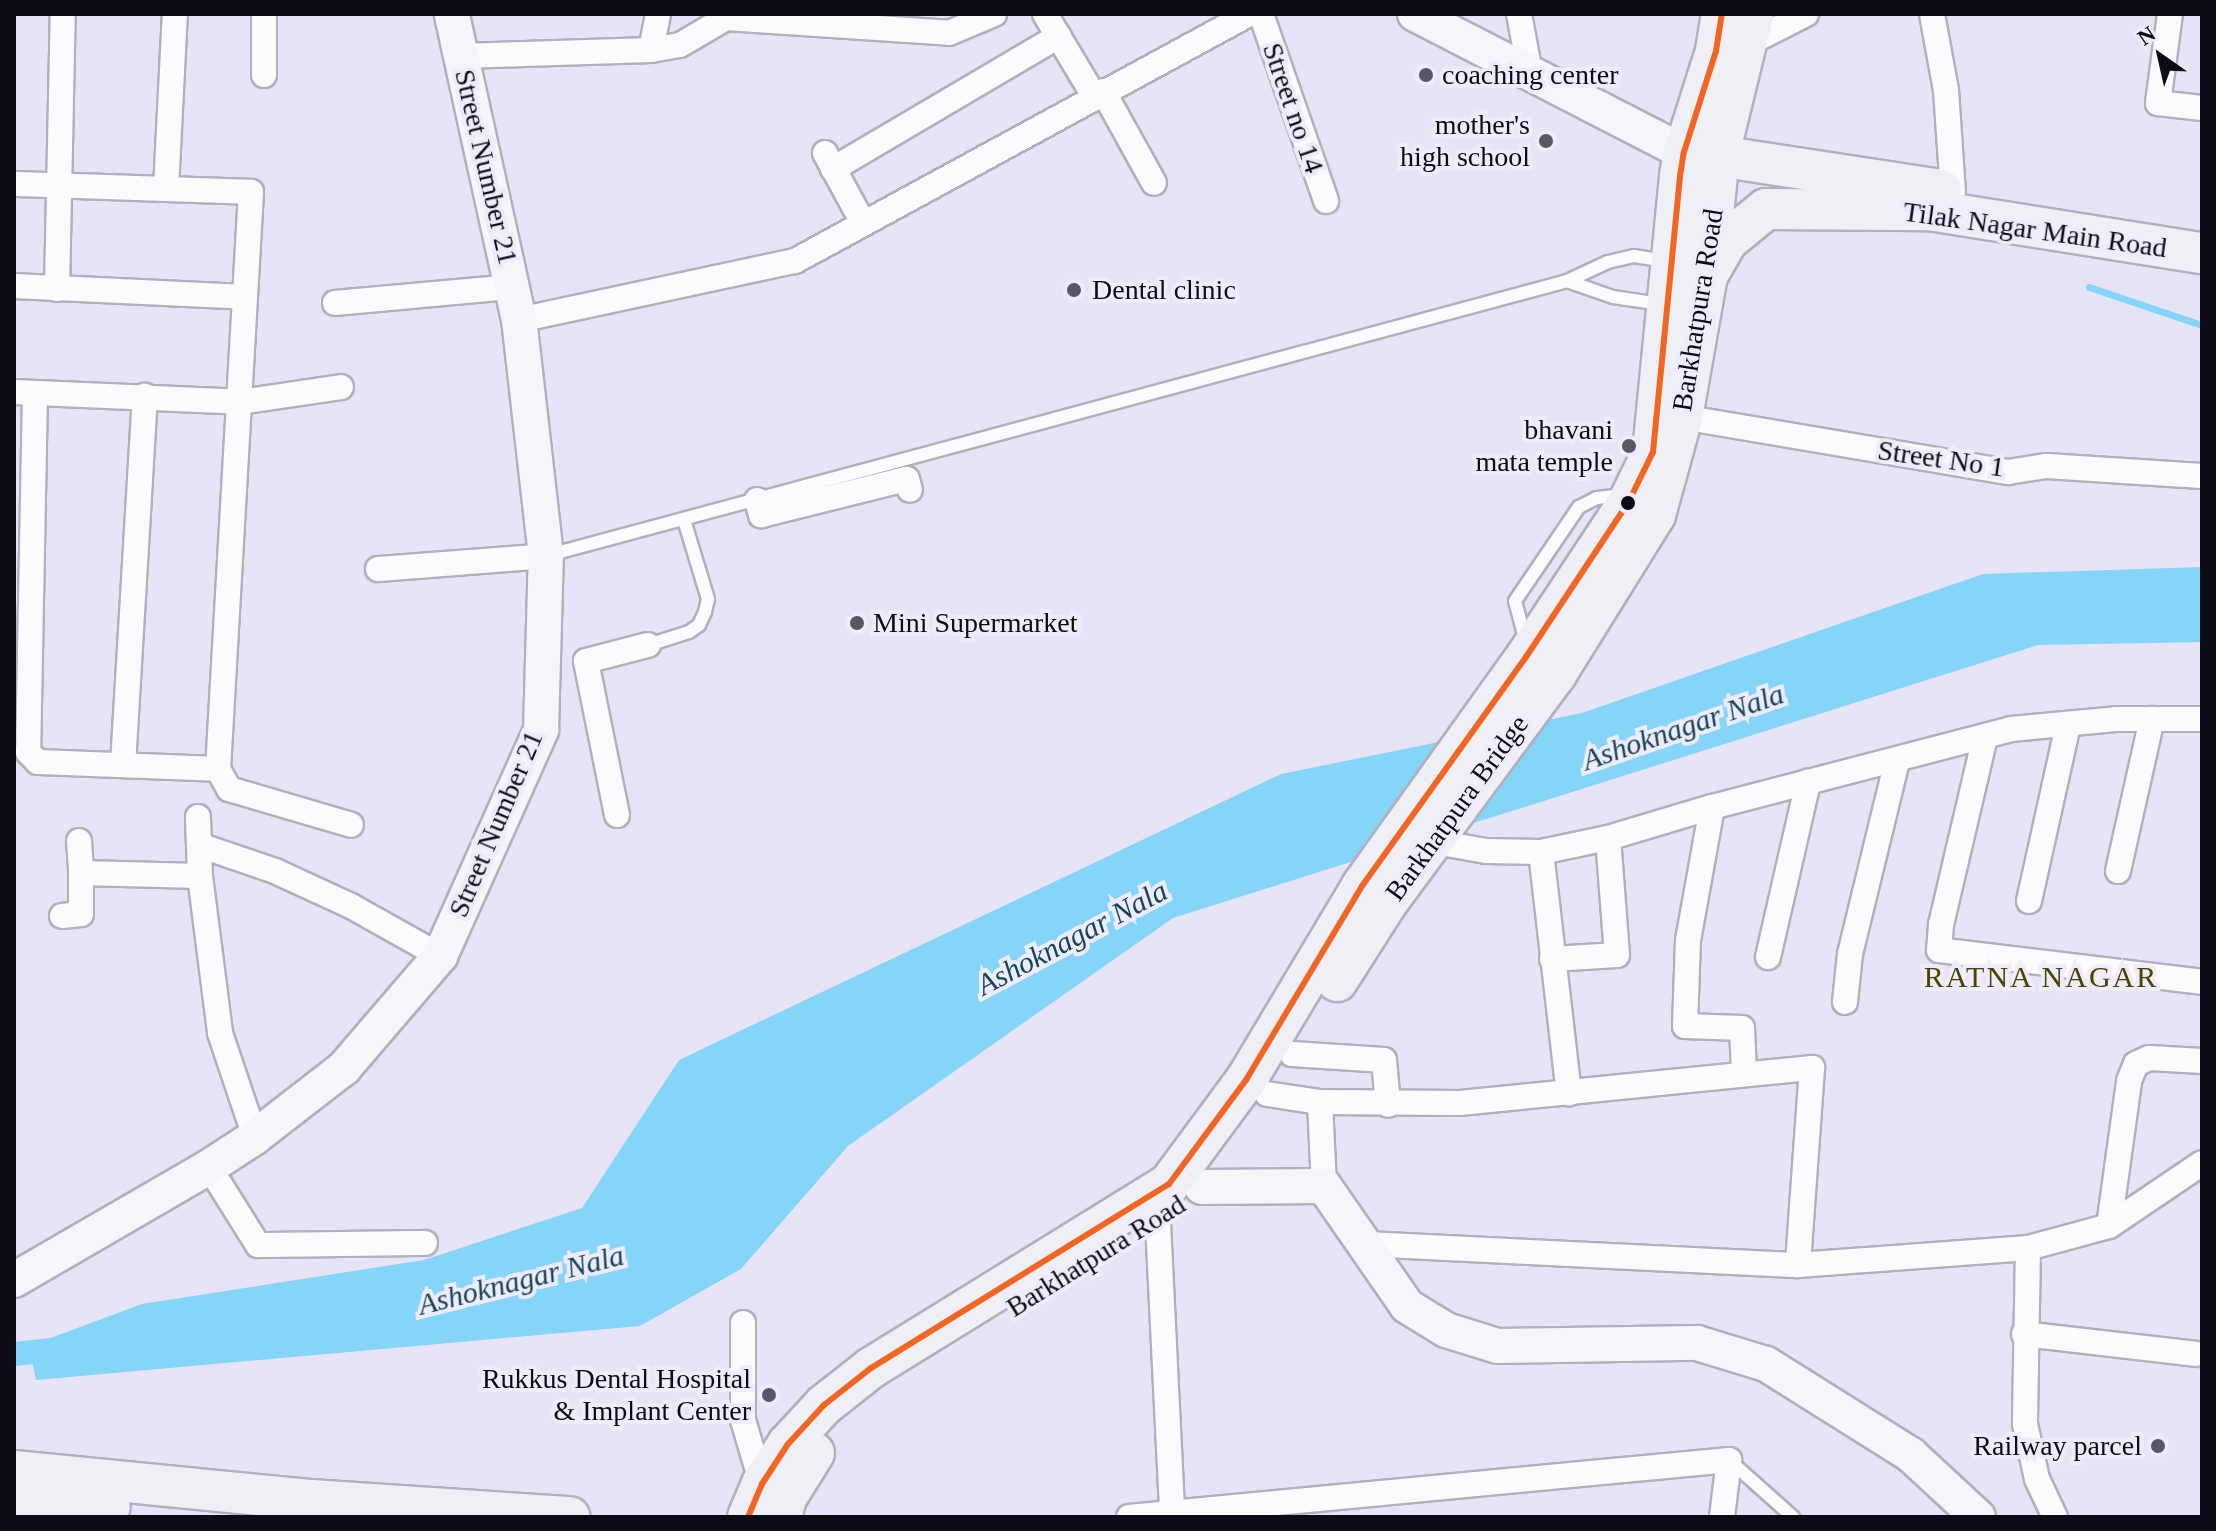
<!DOCTYPE html>
<html>
<head>
<meta charset="utf-8">
<style>
	body { margin:0 }
	#map { position:relative; width:2216px; height:1531px; overflow:hidden; background:#e7e4f7; font-family:Georgia,serif }
	div>[style] { position:absolute }
	[style*='--x'] { left:calc(var(--x)*1px); top:calc(var(--y)*1px); width:calc(var(--w)*1px); rotate:calc(var(--a)*1deg) }
	.water>* { inset:0; background:#85d5f8 }
	.stream>* { height:7px; margin:-3.5px; padding:0 3.5px; transform-origin:3.5px; border-radius:3.5px; background:#85d5f8 }
	.canal>* { height:24px; margin:-12px; padding:0 12px; transform-origin:12px; border-radius:12px; background:#85d5f8 }
	.roads { filter:drop-shadow(2px 0 #b2afbe) drop-shadow(-2px 0 #b2afbe) drop-shadow(0 2px #b2afbe) drop-shadow(0 -2px #b2afbe) }
	.lane>* { height:12px; margin:-6px; padding:0 6px; transform-origin:6px; border-radius:6px; background:#fbfbfe }
	.street>* { height:24px; margin:-12px; padding:0 12px; transform-origin:12px; border-radius:12px; background:#fbfbfe }
	.secondary>* { height:34px; margin:-17px; padding:0 17px; transform-origin:17px; border-radius:17px; background:#f5f6fa }
	.primary>* { height:40px; margin:-20px; padding:0 20px; transform-origin:20px; border-radius:20px; background:#eff0f6 }
	.bus-1>* { height:6px; margin:-3px; padding:0 3px; transform-origin:3px; border-radius:3px; background:#f26522 }
	.dots>* { width:22px; height:22px; translate:-50% -50%; box-sizing:border-box; border:4px solid #eeecfa; border-radius:50% }
	span { translate:-50% -50%; white-space:nowrap; text-align:center; line-height:1.15; -webkit-text-stroke:8px #eeecfa; paint-order:stroke }
	.poi-label { font-size:28px; color:#0d0b16 }
	.left { translate:0 -50%; text-align:left }
	.right { translate:-100% -50%; text-align:right }
	.street-label { font-size:28px; color:#0d0b16 }
	.water-label { font-size:30px; color:#144658; font-style:italic }
	.neighbourhood-label { font-size:30px; color:#4b4300; letter-spacing:2px }
	.frame { position:absolute; inset:0; border:16px solid #0d0b16; pointer-events:none }
	.north { position:absolute; left:2120px; top:16px; width:80px; height:80px; -webkit-text-stroke:6px #eeecfa; paint-order:stroke; rotate:326deg; font-size:22px; font-weight:700; line-height:32px; text-align:center; color:#0d0b16 }
	.north::after { content:''; display:block; margin:auto; width:28px; height:36px; background:#0d0b16; clip-path:polygon(50% 0,100% 100%,50% 72%,0 100%) }
</style>
</head>
<body>
<div id="map">
	<div class="water">
		<i style="clip-path:polygon(2202px 567px,2202px 642px,2038px 645px,1173px 918px,848px 1146px,741px 1269px,640px 1326px,36px 1380px,29px 1346px,142px 1304px,424px 1260px,582px 1208px,679px 1060px,1281px 774px,1582px 713px,1983px 574px)"></i>
	</div>
	<div class="stream">
		<i style="--x:2089;--y:287;--w:119;--a:18.6"></i>
	</div>
	<div class="canal">
		<i style="--x:14;--y:1354;--w:49;--a:-5.8"></i>
	</div>
	<div class="roads">
		<div class="lane">
			<i style="--x:1567;--y:281;--w:49;--a:19.2"></i>
			<i style="--x:1613;--y:297;--w:49;--a:8.3"></i>
			<i style="--x:549;--y:555;--w:1054;--a:-15.06"></i>
			<i style="--x:1567;--y:281;--w:45;--a:-24.9"></i>
			<i style="--x:1608;--y:262;--w:27;--a:-13"></i>
			<i style="--x:1634;--y:256;--w:31;--a:9"></i>
			<i style="--x:1526;--y:642;--w:42;--a:-105"></i>
			<i style="--x:1515;--y:601;--w:114;--a:-55.8"></i>
			<i style="--x:1579;--y:507;--w:20;--a:-27"></i>
			<i style="--x:1597;--y:498;--w:26;--a:-7"></i>
			<i style="--x:648;--y:645;--w:43;--a:-17.6"></i>
			<i style="--x:689;--y:632;--w:12;--a:-35"></i>
			<i style="--x:699;--y:625;--w:14;--a:-65"></i>
			<i style="--x:705;--y:612;--w:13;--a:-77"></i>
			<i style="--x:708;--y:599;--w:83;--a:-106.9"></i>
			<i style="--x:1729;--y:1460;--w:86;--a:41.7"></i>
		</div>
		<div class="street">
			<i style="--x:264;--y:14;--w:61;--a:90"></i>
			<i style="--x:1045;--y:14;--w:96;--a:59.1"></i>
			<i style="--x:1261;--y:14;--w:198;--a:70.8"></i>
			<i style="--x:1519;--y:14;--w:60;--a:79.4"></i>
			<i style="--x:1932;--y:14;--w:77;--a:79.6"></i>
			<i style="--x:1946;--y:90;--w:102;--a:86.1"></i>
			<i style="--x:2170;--y:14;--w:90;--a:97.7"></i>
			<i style="--x:2158;--y:103;--w:44;--a:6.5"></i>
			<i style="--x:1749;--y:43;--w:64;--a:-27"></i>
			<i style="--x:651;--y:50;--w:37;--a:-79"></i>
			<i style="--x:461;--y:56;--w:190;--a:-1.8"></i>
			<i style="--x:651;--y:50;--w:29;--a:-10"></i>
			<i style="--x:680;--y:45;--w:53;--a:-30.4"></i>
			<i style="--x:726;--y:18;--w:224;--a:3.8"></i>
			<i style="--x:949;--y:33;--w:49;--a:-22.9"></i>
			<i style="--x:1103;--y:91;--w:105;--a:61"></i>
			<i style="--x:825;--y:153;--w:80;--a:61.5"></i>
			<i style="--x:833;--y:169;--w:262;--a:-30.5"></i>
			<i style="--x:14;--y:184;--w:237;--a:1.9"></i>
			<i style="--x:251;--y:192;--w:578;--a:93.27"></i>
			<i style="--x:218;--y:769;--w:23;--a:61"></i>
			<i style="--x:229;--y:789;--w:127;--a:16.4"></i>
			<i style="--x:166;--y:189;--w:175;--a:-87.1"></i>
			<i style="--x:14;--y:286;--w:231;--a:2.7"></i>
			<i style="--x:57;--y:289;--w:275;--a:-88.8"></i>
			<i style="--x:335;--y:303;--w:178;--a:-5.2"></i>
			<i style="--x:519;--y:320;--w:282;--a:-12.1"></i>
			<i style="--x:795;--y:261;--w:517;--a:-28.55"></i>
			<i style="--x:14;--y:392;--w:226;--a:2.5"></i>
			<i style="--x:240;--y:402;--w:102;--a:-8.4"></i>
			<i style="--x:35;--y:393;--w:359;--a:91.1"></i>
			<i style="--x:28;--y:752;--w:14;--a:45"></i>
			<i style="--x:38;--y:762;--w:180;--a:2.2"></i>
			<i style="--x:1682;--y:417;--w:331;--a:9.6"></i>
			<i style="--x:2008;--y:472;--w:39;--a:-9"></i>
			<i style="--x:2047;--y:466;--w:155;--a:3.7"></i>
			<i style="--x:757;--y:500;--w:16;--a:75"></i>
			<i style="--x:761;--y:515;--w:150;--a:-13.9"></i>
			<i style="--x:907;--y:479;--w:11;--a:75"></i>
			<i style="--x:378;--y:569;--w:169;--a:-4.4"></i>
			<i style="--x:1985;--y:737;--w:192;--a:103.2"></i>
			<i style="--x:1941;--y:924;--w:26;--a:94"></i>
			<i style="--x:1939;--y:950;--w:265;--a:6.9"></i>
			<i style="--x:123;--y:765;--w:370;--a:-86.6"></i>
			<i style="--x:1712;--y:807;--w:135;--a:100.2"></i>
			<i style="--x:1688;--y:940;--w:86;--a:92"></i>
			<i style="--x:1685;--y:1026;--w:57;--a:2"></i>
			<i style="--x:1742;--y:1028;--w:44;--a:87.4"></i>
			<i style="--x:617;--y:815;--w:157;--a:-101.4"></i>
			<i style="--x:586;--y:661;--w:64;--a:-14.5"></i>
			<i style="--x:198;--y:817;--w:59;--a:88.1"></i>
			<i style="--x:200;--y:876;--w:158;--a:82.7"></i>
			<i style="--x:220;--y:1033;--w:110;--a:71.4"></i>
			<i style="--x:79;--y:841;--w:32;--a:86"></i>
			<i style="--x:81;--y:873;--w:119;--a:1.4"></i>
			<i style="--x:1435;--y:842;--w:52;--a:10"></i>
			<i style="--x:1486;--y:851;--w:55;--a:1"></i>
			<i style="--x:1541;--y:852;--w:68;--a:-11.8"></i>
			<i style="--x:1608;--y:838;--w:109;--a:-16.6"></i>
			<i style="--x:1712;--y:807;--w:309;--a:-14.6"></i>
			<i style="--x:2011;--y:729;--w:105;--a:-5.4"></i>
			<i style="--x:2116;--y:719;--w:86;--a:0"></i>
			<i style="--x:199;--y:845;--w:80;--a:18.9"></i>
			<i style="--x:275;--y:871;--w:84;--a:24.7"></i>
			<i style="--x:351;--y:906;--w:102;--a:29.3"></i>
			<i style="--x:1541;--y:852;--w:243;--a:83.4"></i>
			<i style="--x:2118;--y:871;--w:156;--a:-77.4"></i>
			<i style="--x:2029;--y:901;--w:180;--a:-77.5"></i>
			<i style="--x:62;--y:916;--w:19;--a:-6"></i>
			<i style="--x:81;--y:914;--w:41;--a:-90"></i>
			<i style="--x:1768;--y:957;--w:180;--a:-77.1"></i>
			<i style="--x:1552;--y:959;--w:65;--a:-3.5"></i>
			<i style="--x:1617;--y:955;--w:117;--a:-94.4"></i>
			<i style="--x:1845;--y:1002;--w:48;--a:-84.1"></i>
			<i style="--x:1850;--y:954;--w:199;--a:-76.3"></i>
			<i style="--x:1292;--y:1054;--w:92;--a:3.7"></i>
			<i style="--x:1384;--y:1060;--w:45;--a:84.9"></i>
			<i style="--x:1267;--y:1094;--w:54;--a:8.6"></i>
			<i style="--x:1320;--y:1102;--w:140;--a:0.4"></i>
			<i style="--x:1460;--y:1103;--w:354;--a:-5.7"></i>
			<i style="--x:1812;--y:1068;--w:197;--a:94.1"></i>
			<i style="--x:1320;--y:1102;--w:84;--a:87.3"></i>
			<i style="--x:209;--y:1167;--w:92;--a:57.9"></i>
			<i style="--x:258;--y:1245;--w:167;--a:-0.7"></i>
			<i style="--x:1158;--y:1223;--w:288;--a:87.2"></i>
			<i style="--x:2109;--y:1226;--w:146;--a:-82.1"></i>
			<i style="--x:2129;--y:1081;--w:18;--a:-68"></i>
			<i style="--x:2136;--y:1064;--w:14;--a:-25"></i>
			<i style="--x:2149;--y:1058;--w:53;--a:3.2"></i>
			<i style="--x:1366;--y:1244;--w:433;--a:2.8"></i>
			<i style="--x:1798;--y:1265;--w:231;--a:-4.2"></i>
			<i style="--x:2028;--y:1248;--w:176;--a:91"></i>
			<i style="--x:2025;--y:1424;--w:56;--a:77.7"></i>
			<i style="--x:2037;--y:1479;--w:42;--a:64.7"></i>
			<i style="--x:2028;--y:1248;--w:84;--a:-15.2"></i>
			<i style="--x:2109;--y:1226;--w:112;--a:-34.1"></i>
			<i style="--x:743;--y:1323;--w:97;--a:90"></i>
			<i style="--x:743;--y:1420;--w:67;--a:73.5"></i>
			<i style="--x:2024;--y:1334;--w:173;--a:6.6"></i>
			<i style="--x:1129;--y:1517;--w:603;--a:-5.43"></i>
			<i style="--x:1729;--y:1460;--w:57;--a:97"></i>
		</div>
		<div class="secondary">
			<i style="--x:1415;--y:14;--w:302;--a:27.2"></i>
			<i style="--x:1202;--y:1187;--w:122;--a:-0.5"></i>
			<i style="--x:1324;--y:1186;--w:146;--a:55.3"></i>
			<i style="--x:1407;--y:1306;--w:46;--a:31.6"></i>
			<i style="--x:1446;--y:1330;--w:54;--a:17.1"></i>
			<i style="--x:1498;--y:1346;--w:199;--a:-0.9"></i>
			<i style="--x:1697;--y:1343;--w:72;--a:16.9"></i>
			<i style="--x:1766;--y:1364;--w:171;--a:32.1"></i>
			<i style="--x:1911;--y:1455;--w:91;--a:42.8"></i>
			<i style="--x:14;--y:1280;--w:225;--a:-30.1"></i>
			<i style="--x:209;--y:1167;--w:55;--a:-33.1"></i>
			<i style="--x:255;--y:1137;--w:113;--a:-37.8"></i>
			<i style="--x:344;--y:1068;--w:148;--a:-49.4"></i>
			<i style="--x:440;--y:956;--w:248;--a:-65.9"></i>
			<i style="--x:541;--y:730;--w:174;--a:-88.4"></i>
			<i style="--x:546;--y:556;--w:238;--a:-96.5"></i>
			<i style="--x:519;--y:320;--w:313;--a:-102.4"></i>
		</div>
		<div class="primary">
			<i style="--x:1692;--y:152;--w:252;--a:8.7"></i>
			<i style="--x:1708;--y:274;--w:39;--a:-60"></i>
			<i style="--x:1728;--y:240;--w:49;--a:-39.2"></i>
			<i style="--x:1766;--y:209;--w:163;--a:0.4"></i>
			<i style="--x:1929;--y:210;--w:276;--a:9"></i>
			<i style="--x:1337;--y:981;--w:95;--a:-57.5"></i>
			<i style="--x:1388;--y:901;--w:282;--a:-53.5"></i>
			<i style="--x:1556;--y:674;--w:187;--a:-58.1"></i>
			<i style="--x:1655;--y:515;--w:102;--a:-74.6"></i>
			<i style="--x:1682;--y:417;--w:144;--a:-80"></i>
			<i style="--x:1707;--y:275;--w:122;--a:-84.3"></i>
			<i style="--x:1719;--y:154;--w:144;--a:-76.3"></i>
			<i style="--x:14;--y:1471;--w:299;--a:5.6"></i>
			<i style="--x:312;--y:1500;--w:258;--a:3.8"></i>
			<i style="--x:14;--y:1499;--w:96;--a:4.8"></i>
			<i style="--x:748;--y:1517;--w:36;--a:-67"></i>
			<i style="--x:762;--y:1484;--w:48;--a:-57"></i>
			<i style="--x:788;--y:1444;--w:53;--a:-47.3"></i>
			<i style="--x:824;--y:1405;--w:60;--a:-38.2"></i>
			<i style="--x:871;--y:1368;--w:350;--a:-31.7"></i>
			<i style="--x:1169;--y:1184;--w:129;--a:-53.5"></i>
			<i style="--x:1246;--y:1080;--w:226;--a:-59.1"></i>
			<i style="--x:1362;--y:886;--w:282;--a:-54.4"></i>
			<i style="--x:1526;--y:657;--w:185;--a:-56.5"></i>
			<i style="--x:1628;--y:503;--w:57;--a:-63.9"></i>
			<i style="--x:1653;--y:452;--w:277;--a:-84.4"></i>
			<i style="--x:1680;--y:176;--w:24;--a:-81"></i>
			<i style="--x:1684;--y:152;--w:106;--a:-72.4"></i>
			<i style="--x:1716;--y:51;--w:37;--a:-81"></i>
			<i style="--x:781;--y:1517;--w:20;--a:-75"></i>
			<i style="--x:786;--y:1498;--w:53;--a:-58.1"></i>
		</div>
	</div>
	<div class="bus-1">
		<i style="--x:748;--y:1517;--w:36;--a:-67"></i>
		<i style="--x:762;--y:1484;--w:48;--a:-57"></i>
		<i style="--x:788;--y:1444;--w:53;--a:-47.3"></i>
		<i style="--x:824;--y:1405;--w:60;--a:-38.2"></i>
		<i style="--x:871;--y:1368;--w:350;--a:-31.7"></i>
		<i style="--x:1169;--y:1184;--w:129;--a:-53.5"></i>
		<i style="--x:1246;--y:1080;--w:226;--a:-59.1"></i>
		<i style="--x:1362;--y:886;--w:282;--a:-54.4"></i>
		<i style="--x:1526;--y:657;--w:185;--a:-56.5"></i>
		<i style="--x:1628;--y:503;--w:57;--a:-63.9"></i>
		<i style="--x:1653;--y:452;--w:277;--a:-84.4"></i>
		<i style="--x:1680;--y:176;--w:24;--a:-81"></i>
		<i style="--x:1684;--y:152;--w:106;--a:-72.4"></i>
		<i style="--x:1716;--y:51;--w:37;--a:-81"></i>
	</div>
	<div class="dots">
		<i style="left:1426px;top:75px;background:#595765"></i>
		<i style="left:1546px;top:141px;background:#595765"></i>
		<i style="left:1074px;top:290px;background:#595765"></i>
		<i style="left:1629px;top:446px;background:#595765"></i>
		<i style="left:1628px;top:503px;background:#0d0b16"></i>
		<i style="left:857px;top:623px;background:#595765"></i>
		<i style="left:769px;top:1395px;background:#595765"></i>
		<i style="left:2158px;top:1446px;background:#595765"></i>
	</div>
	<div class="poi-label">
		<span class="left" style="left:1442px;top:75px">coaching center</span>
		<span class="right" style="left:1530px;top:141px">mother's<br>high school</span>
		<span class="left" style="left:1092px;top:290px">Dental clinic</span>
		<span class="right" style="left:1613px;top:446px">bhavani<br>mata temple</span>
		<span class="left" style="left:873px;top:623px">Mini Supermarket</span>
		<span class="right" style="left:751px;top:1395px">Rukkus Dental Hospital<br>&amp; Implant Center</span>
		<span class="right" style="left:2142px;top:1446px">Railway parcel</span>
	</div>
	<div class="street-label">
		<span style="left:1293px;top:108px;rotate:71deg">Street no 14</span>
		<span style="left:486px;top:167px;rotate:77deg">Street Number 21</span>
		<span style="left:2035px;top:230px;rotate:8deg">Tilak Nagar Main Road</span>
		<span style="left:1698px;top:310px;rotate:-81deg">Barkhatpura Road</span>
		<span style="left:1941px;top:459px;rotate:8deg">Street No 1</span>
		<span style="left:1457px;top:808px;rotate:-54deg">Barkhatpura Bridge</span>
		<span style="left:496px;top:824px;rotate:-67deg">Street Number 21</span>
		<span style="left:1096px;top:1256px;rotate:-32deg">Barkhatpura Road</span>
	</div>
	<div class="water-label">
		<span style="left:1683px;top:727px;rotate:-19deg">Ashoknagar Nala</span>
		<span style="left:1072px;top:938px;rotate:-28deg">Ashoknagar Nala</span>
		<span style="left:521px;top:1280px;rotate:-14deg">Ashoknagar Nala</span>
	</div>
	<div class="neighbourhood-label">
		<span style="left:2041px;top:977px">RATNA NAGAR</span>
	</div>
	<div class="frame"></div>
	<div class="north">N</div>
</div>
</body>
</html>
